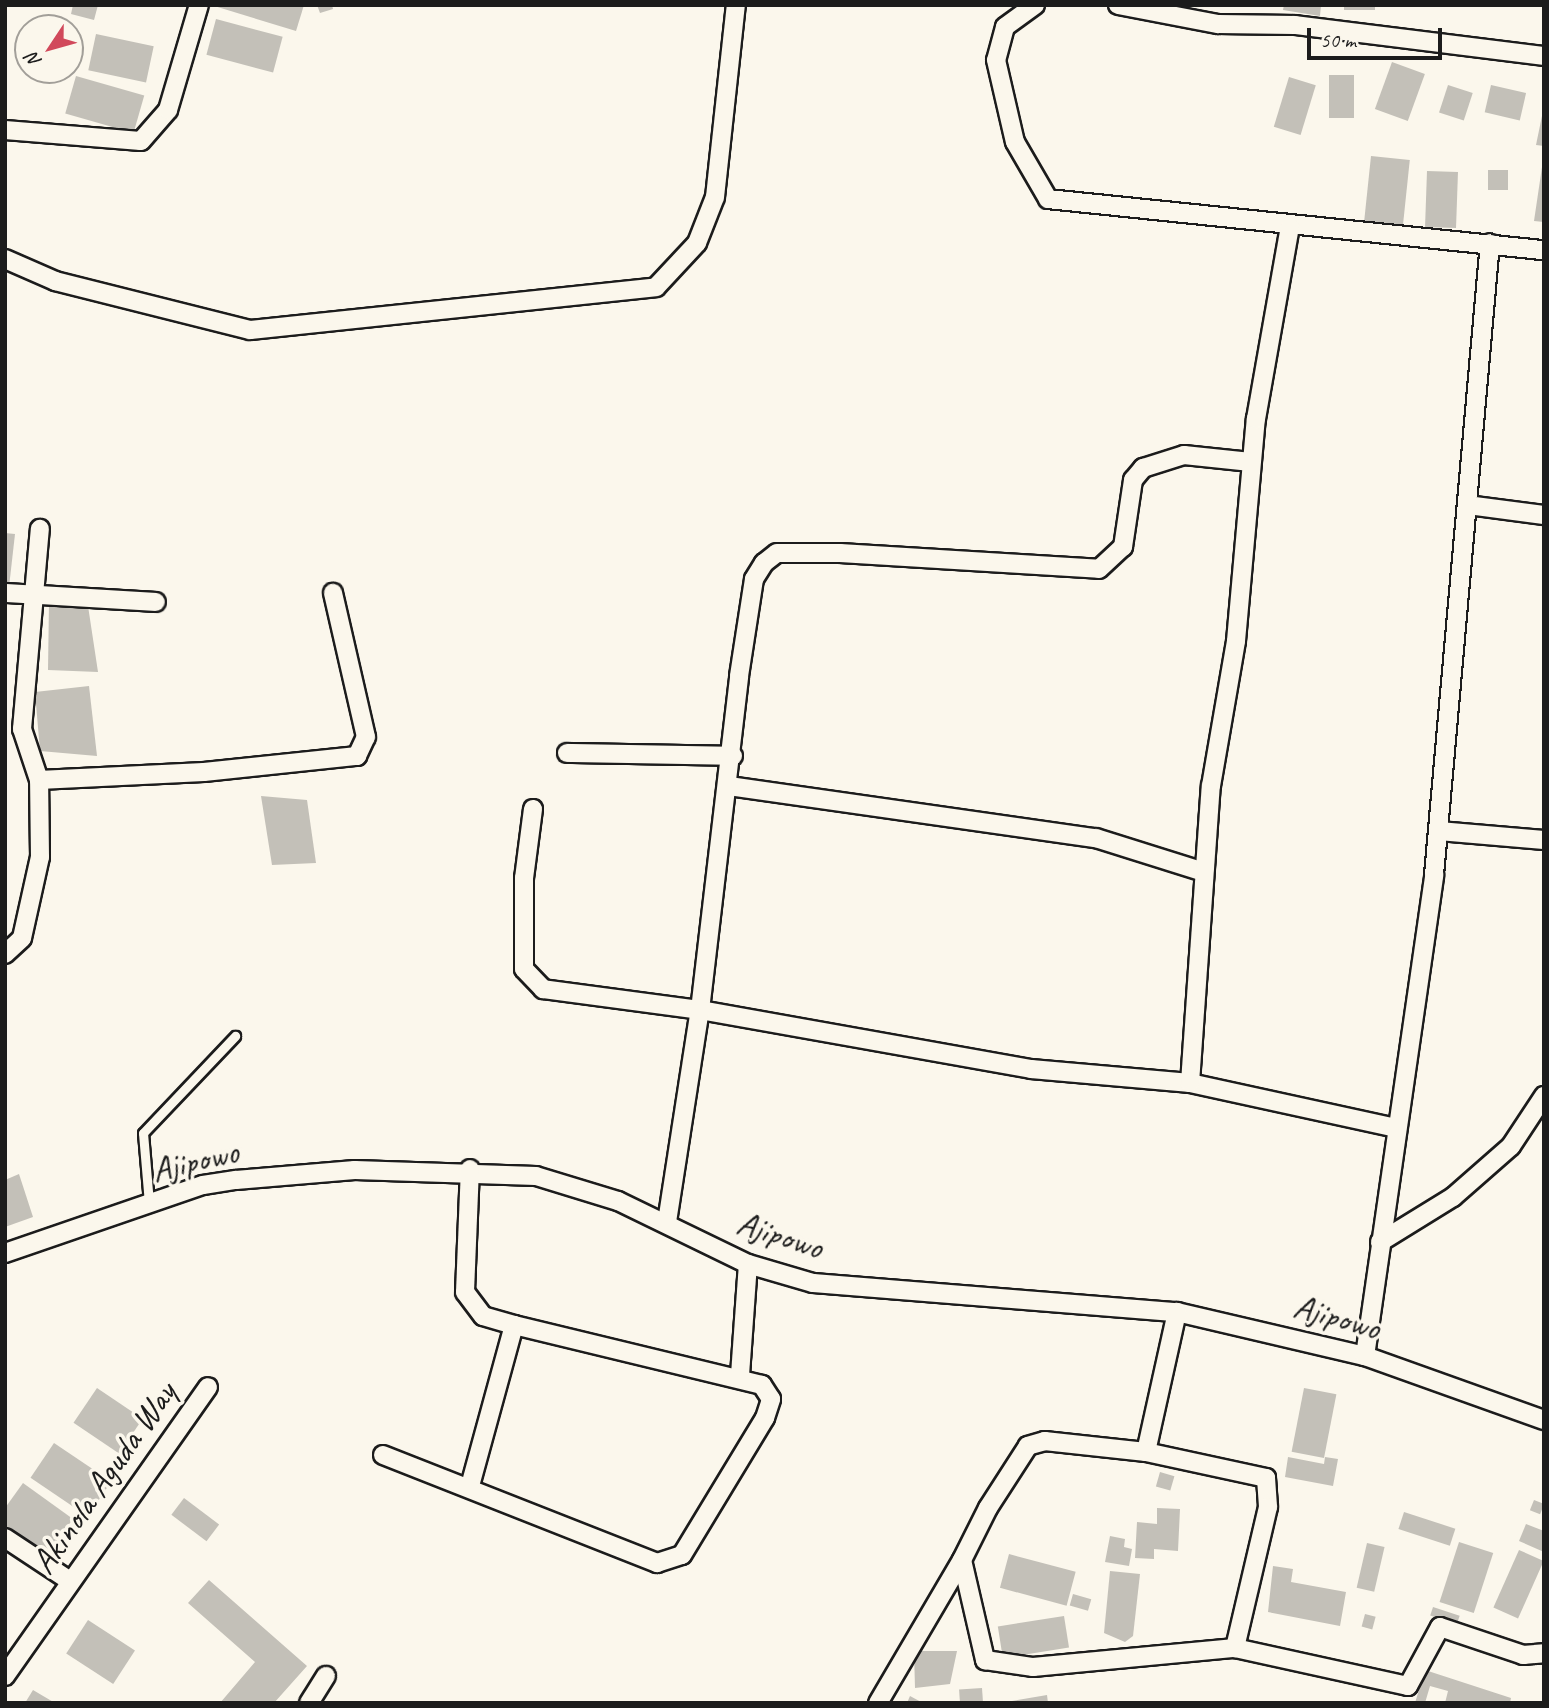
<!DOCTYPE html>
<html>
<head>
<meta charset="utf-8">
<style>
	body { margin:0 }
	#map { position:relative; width:1549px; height:1708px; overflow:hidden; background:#fbf7ec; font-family:Caveat,sans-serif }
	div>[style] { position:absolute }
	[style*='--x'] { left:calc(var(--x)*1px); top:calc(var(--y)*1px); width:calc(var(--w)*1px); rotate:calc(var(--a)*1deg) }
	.building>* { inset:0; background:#c3c0b8; transform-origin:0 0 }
	.roads { filter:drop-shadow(2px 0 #1c1c1c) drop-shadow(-2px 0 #1c1c1c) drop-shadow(0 2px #1c1c1c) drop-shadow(0 -2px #1c1c1c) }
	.lane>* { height:9px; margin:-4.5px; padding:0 4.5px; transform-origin:4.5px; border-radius:4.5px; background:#fbf7ec }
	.street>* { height:18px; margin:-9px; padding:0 9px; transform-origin:9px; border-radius:9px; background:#fbf7ec }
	span { translate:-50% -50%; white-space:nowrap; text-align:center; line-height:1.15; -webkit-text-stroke:7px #fbf7ec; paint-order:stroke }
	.street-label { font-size:35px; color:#1c1c1c }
	.frame { position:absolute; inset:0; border:7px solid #1c1c1c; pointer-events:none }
	.north { position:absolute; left:14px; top:14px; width:70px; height:70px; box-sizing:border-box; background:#fbf7ec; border:2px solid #a29f99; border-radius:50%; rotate:234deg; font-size:19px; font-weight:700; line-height:28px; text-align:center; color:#1c1c1c }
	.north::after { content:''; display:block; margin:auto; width:24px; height:32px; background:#d1495b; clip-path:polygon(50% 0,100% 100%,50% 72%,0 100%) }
	.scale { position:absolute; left:1307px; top:28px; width:135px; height:32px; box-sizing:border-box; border:4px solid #1c1c1c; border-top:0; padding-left:9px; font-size:21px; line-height:24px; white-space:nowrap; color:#1c1c1c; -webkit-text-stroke:5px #fbf7ec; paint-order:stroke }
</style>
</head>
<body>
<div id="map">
	<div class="building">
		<i style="clip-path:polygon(73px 5px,98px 5px,94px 20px,71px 14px)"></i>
		<i style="clip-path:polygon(211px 5px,304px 5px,296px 31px)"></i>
		<i style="clip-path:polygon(317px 5px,332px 5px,333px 9px,320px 13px)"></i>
		<i style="clip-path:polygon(1284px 5px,1321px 5px,1320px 16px,1283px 10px)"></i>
		<i style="left:1344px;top:5px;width:31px;height:5px"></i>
		<i style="left:216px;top:19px;width:69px;height:37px;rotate:15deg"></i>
		<i style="left:96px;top:34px;width:59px;height:37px;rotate:12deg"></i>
		<i style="left:1392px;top:62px;width:35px;height:50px;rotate:20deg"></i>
		<i style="left:1329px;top:75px;width:25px;height:43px"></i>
		<i style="left:76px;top:76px;width:71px;height:39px;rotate:16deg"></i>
		<i style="left:1289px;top:77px;width:28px;height:52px;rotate:17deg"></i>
		<i style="left:1448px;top:85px;width:26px;height:29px;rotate:18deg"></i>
		<i style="left:1491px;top:85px;width:36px;height:28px;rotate:13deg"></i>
		<i style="clip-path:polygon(1543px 111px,1544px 111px,1544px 146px,1536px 145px)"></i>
		<i style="left:1371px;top:156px;width:39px;height:65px;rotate:6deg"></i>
		<i style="clip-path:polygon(1542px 167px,1544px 167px,1544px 222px,1534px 221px)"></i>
		<i style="left:1508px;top:170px;width:20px;height:20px;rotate:90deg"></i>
		<i style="left:1427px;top:171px;width:31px;height:56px;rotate:2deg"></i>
		<i style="clip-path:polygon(5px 533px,15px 534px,9px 587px,5px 587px)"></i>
		<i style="clip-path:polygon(49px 603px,88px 606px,98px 672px,48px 670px)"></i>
		<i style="clip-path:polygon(89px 686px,97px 756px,40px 751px,35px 692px)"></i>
		<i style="clip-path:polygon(261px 796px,307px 800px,316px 863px,272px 865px)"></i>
		<i style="clip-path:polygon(19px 1174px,33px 1217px,5px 1227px,5px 1180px)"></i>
		<i style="left:97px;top:1388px;width:55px;height:42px;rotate:34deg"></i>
		<i style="left:1304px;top:1388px;width:33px;height:65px;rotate:11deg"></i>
		<i style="left:54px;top:1443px;width:69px;height:42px;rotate:34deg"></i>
		<i style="clip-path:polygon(1288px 1457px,1324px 1464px,1325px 1457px,1338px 1459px,1333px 1486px,1285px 1477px)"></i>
		<i style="left:1160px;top:1472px;width:15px;height:15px;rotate:16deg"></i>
		<i style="clip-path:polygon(23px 1483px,73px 1519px,47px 1556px,5px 1526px,5px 1508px)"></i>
		<i style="left:184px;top:1498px;width:44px;height:21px;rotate:37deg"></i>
		<i style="left:1534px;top:1500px;width:11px;height:11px;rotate:22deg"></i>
		<i style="clip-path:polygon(1157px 1508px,1180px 1509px,1178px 1551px,1154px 1549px,1154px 1559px,1135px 1558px,1137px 1522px,1157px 1524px)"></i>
		<i style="left:1404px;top:1512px;width:54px;height:18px;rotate:18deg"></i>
		<i style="clip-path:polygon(1526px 1524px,1544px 1531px,1544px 1552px,1519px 1541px)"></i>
		<i style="clip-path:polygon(1110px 1536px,1125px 1539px,1124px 1547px,1132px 1549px,1129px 1566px,1105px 1562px)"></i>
		<i style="left:1459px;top:1542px;width:36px;height:63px;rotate:18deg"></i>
		<i style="left:1367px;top:1543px;width:18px;height:46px;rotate:13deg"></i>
		<i style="left:1519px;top:1550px;width:27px;height:63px;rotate:24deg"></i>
		<i style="left:1009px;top:1554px;width:69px;height:35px;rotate:15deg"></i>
		<i style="clip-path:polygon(1273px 1566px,1293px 1569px,1291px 1582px,1346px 1592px,1340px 1626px,1268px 1612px)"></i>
		<i style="clip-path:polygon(1110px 1571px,1140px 1574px,1133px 1636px,1125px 1642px,1104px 1633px)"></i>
		<i style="clip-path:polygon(209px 1580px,307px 1666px,274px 1703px,220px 1703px,255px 1662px,188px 1603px)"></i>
		<i style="left:1073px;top:1594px;width:19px;height:12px;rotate:16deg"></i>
		<i style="left:1433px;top:1607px;width:28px;height:9px;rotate:18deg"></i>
		<i style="left:1365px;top:1614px;width:11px;height:13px;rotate:15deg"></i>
		<i style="left:1064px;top:1616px;width:32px;height:67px;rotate:81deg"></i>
		<i style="left:88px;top:1620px;width:56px;height:40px;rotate:33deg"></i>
		<i style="clip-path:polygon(914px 1651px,957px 1651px,950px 1684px,915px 1688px)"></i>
		<i style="clip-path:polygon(1425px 1670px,1511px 1698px,1510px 1703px,1445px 1703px,1448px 1691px,1430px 1686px,1425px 1703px,1415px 1703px)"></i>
		<i style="left:982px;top:1688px;width:15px;height:23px;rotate:86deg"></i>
		<i style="clip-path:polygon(33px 1690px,55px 1703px,25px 1703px)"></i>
		<i style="clip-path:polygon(1047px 1695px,1048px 1703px,1012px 1703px,1012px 1701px)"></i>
		<i style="clip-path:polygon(910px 1696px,923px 1703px,907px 1703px)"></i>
	</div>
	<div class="roads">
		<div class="lane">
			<i style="--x:149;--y:1203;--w:70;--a:-94.9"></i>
			<i style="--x:143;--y:1133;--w:134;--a:-46.5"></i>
		</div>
		<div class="street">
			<i style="--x:1035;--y:5;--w:37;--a:144"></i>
			<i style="--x:1005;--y:27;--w:34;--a:105"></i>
			<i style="--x:996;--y:60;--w:84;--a:77"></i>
			<i style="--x:1015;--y:142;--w:66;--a:59.9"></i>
			<i style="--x:1048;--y:199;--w:499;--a:5.9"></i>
			<i style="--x:1118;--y:5;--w:102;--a:10.8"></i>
			<i style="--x:1218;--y:24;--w:77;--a:0.7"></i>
			<i style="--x:1295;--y:25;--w:251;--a:7.1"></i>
			<i style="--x:5;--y:130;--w:136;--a:4.6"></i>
			<i style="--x:141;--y:141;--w:41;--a:-48.9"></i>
			<i style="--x:168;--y:110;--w:109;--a:-73.6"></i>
			<i style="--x:5;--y:259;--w:55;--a:23.7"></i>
			<i style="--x:55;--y:281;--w:201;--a:14.1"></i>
			<i style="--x:250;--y:330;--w:408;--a:-6"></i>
			<i style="--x:656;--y:287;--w:60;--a:-47"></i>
			<i style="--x:697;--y:243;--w:49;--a:-68.6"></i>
			<i style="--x:715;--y:197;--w:193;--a:-83.8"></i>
			<i style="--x:1468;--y:505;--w:77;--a:7.5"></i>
			<i style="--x:5;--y:593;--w:151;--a:3.4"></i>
			<i style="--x:567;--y:753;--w:166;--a:1"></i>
			<i style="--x:39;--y:780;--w:165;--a:-2.8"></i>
			<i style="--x:204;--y:772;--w:154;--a:-6"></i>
			<i style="--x:357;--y:756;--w:21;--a:-65"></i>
			<i style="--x:366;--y:737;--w:148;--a:-102.9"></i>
			<i style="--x:729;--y:786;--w:371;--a:8.1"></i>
			<i style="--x:1096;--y:838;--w:113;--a:17.5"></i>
			<i style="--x:533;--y:809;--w:70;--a:97.4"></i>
			<i style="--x:524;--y:878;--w:91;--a:90"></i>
			<i style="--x:524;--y:969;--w:28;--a:46"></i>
			<i style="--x:543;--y:989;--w:158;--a:7.6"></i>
			<i style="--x:700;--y:1010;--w:336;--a:10.1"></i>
			<i style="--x:1031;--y:1069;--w:160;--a:5"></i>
			<i style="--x:1190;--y:1083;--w:211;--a:12.3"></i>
			<i style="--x:1439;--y:831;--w:105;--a:4.9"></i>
			<i style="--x:5;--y:954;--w:23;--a:-43"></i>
			<i style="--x:22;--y:938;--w:83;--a:-77.5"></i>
			<i style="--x:40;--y:857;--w:77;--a:-90.7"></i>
			<i style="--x:39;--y:780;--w:54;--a:-108.4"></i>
			<i style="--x:22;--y:729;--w:201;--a:-84.9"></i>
			<i style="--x:1190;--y:1083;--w:298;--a:-86"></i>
			<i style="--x:1211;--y:786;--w:147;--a:-80.2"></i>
			<i style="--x:1236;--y:641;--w:223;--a:-84.9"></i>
			<i style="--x:1256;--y:419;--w:195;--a:-80"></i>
			<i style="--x:667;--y:1222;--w:215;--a:-81.2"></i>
			<i style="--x:700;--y:1010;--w:336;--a:-83.3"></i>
			<i style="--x:739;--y:676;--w:98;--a:-81.2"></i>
			<i style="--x:754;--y:579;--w:19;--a:-58"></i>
			<i style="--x:764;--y:563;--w:16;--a:-38"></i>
			<i style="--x:777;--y:553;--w:63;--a:0"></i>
			<i style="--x:840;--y:553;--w:259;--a:3.5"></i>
			<i style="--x:1099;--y:569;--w:33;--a:-43"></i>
			<i style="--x:1123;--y:547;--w:68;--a:-81.5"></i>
			<i style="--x:1133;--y:480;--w:16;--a:-50"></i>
			<i style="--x:1143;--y:468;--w:43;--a:-17.6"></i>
			<i style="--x:1184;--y:455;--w:67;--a:6"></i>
			<i style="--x:1380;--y:1242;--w:86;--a:-31.7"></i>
			<i style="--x:1453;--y:1197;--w:77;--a:-41.3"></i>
			<i style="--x:1511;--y:1146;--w:60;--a:-56.6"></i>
			<i style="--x:5;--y:1253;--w:209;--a:-19"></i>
			<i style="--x:203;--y:1185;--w:33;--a:-9"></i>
			<i style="--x:236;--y:1180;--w:119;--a:-4.8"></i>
			<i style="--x:355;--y:1170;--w:181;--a:1.9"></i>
			<i style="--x:536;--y:1176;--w:86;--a:17"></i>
			<i style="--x:618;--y:1201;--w:144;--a:25.9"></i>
			<i style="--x:748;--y:1264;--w:68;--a:16.3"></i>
			<i style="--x:813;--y:1283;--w:365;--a:4.6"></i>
			<i style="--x:1177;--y:1312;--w:193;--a:13.2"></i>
			<i style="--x:1365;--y:1356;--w:190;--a:19.7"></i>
			<i style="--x:1177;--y:1312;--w:143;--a:102.5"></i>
			<i style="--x:1146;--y:1452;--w:102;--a:-173.8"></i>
			<i style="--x:1045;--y:1441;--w:18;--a:164"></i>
			<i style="--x:1028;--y:1446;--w:74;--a:122.8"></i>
			<i style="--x:988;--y:1508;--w:58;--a:116.6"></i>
			<i style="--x:962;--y:1560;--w:103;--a:77"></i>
			<i style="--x:985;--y:1660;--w:49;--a:8.3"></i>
			<i style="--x:1033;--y:1667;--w:203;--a:-5.4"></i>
			<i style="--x:1235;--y:1648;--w:177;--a:12.4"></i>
			<i style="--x:1408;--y:1686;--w:67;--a:-61.5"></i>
			<i style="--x:1440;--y:1627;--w:88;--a:18.6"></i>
			<i style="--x:1523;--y:1655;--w:21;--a:-5"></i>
			<i style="--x:1365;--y:1356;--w:486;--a:-81.8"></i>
			<i style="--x:1434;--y:875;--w:634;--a:-84.94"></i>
			<i style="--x:740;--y:1375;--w:111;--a:-85.9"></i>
			<i style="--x:1146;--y:1452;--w:123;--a:12.2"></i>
			<i style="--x:1266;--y:1478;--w:29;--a:86"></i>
			<i style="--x:1268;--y:1507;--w:145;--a:103.2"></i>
			<i style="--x:383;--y:1455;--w:295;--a:21.5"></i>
			<i style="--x:657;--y:1563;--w:26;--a:-18"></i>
			<i style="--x:682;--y:1555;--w:160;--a:-58.8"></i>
			<i style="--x:765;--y:1418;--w:20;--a:-72"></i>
			<i style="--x:771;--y:1399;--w:17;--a:-123"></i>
			<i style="--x:762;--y:1385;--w:255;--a:-166.4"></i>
			<i style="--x:470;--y:1486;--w:167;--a:-74.7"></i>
			<i style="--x:514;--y:1325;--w:32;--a:-164"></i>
			<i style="--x:483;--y:1316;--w:30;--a:-127"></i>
			<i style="--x:465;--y:1292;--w:123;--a:-87.7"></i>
			<i style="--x:5;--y:1538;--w:78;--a:33.5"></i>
			<i style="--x:5;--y:1676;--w:353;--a:-54.9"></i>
			<i style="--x:309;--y:1703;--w:32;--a:-58"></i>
			<i style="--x:878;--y:1703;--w:166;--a:-59.6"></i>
		</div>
	</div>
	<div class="street-label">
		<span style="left:195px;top:1161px;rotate:-13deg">Ajipowo</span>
		<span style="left:780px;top:1235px;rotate:18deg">Ajipowo</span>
		<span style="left:1337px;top:1317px;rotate:16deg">Ajipowo</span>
		<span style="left:104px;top:1478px;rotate:-55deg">Akinola Aguda Way</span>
	</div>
	<div class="frame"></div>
	<div class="north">N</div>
	<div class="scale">50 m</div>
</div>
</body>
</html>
